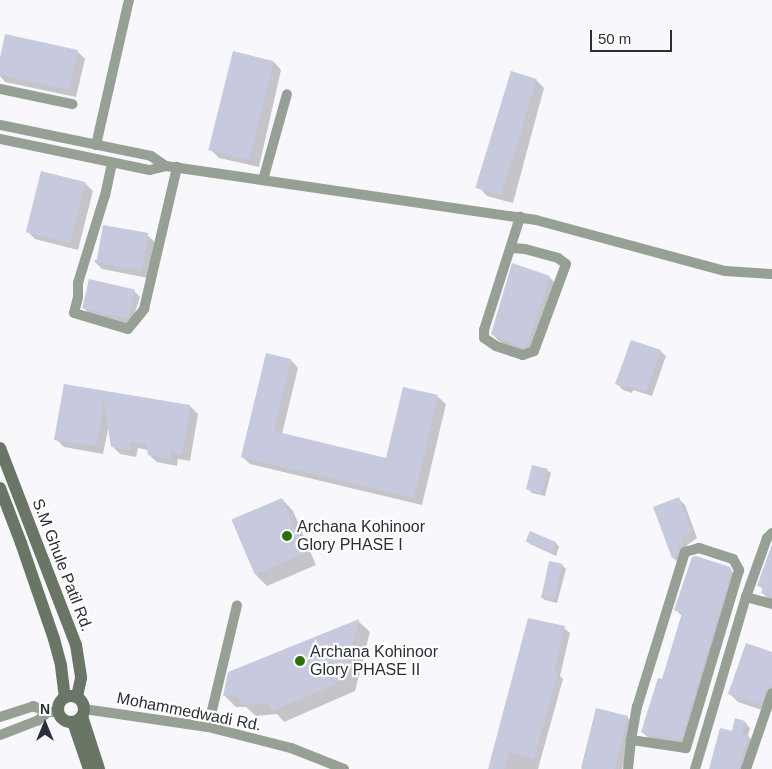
<!DOCTYPE html>
<html>
<head>
<meta charset="utf-8">
<style>
	body { margin:0 }
	#map { position:relative; width:772px; height:769px; overflow:hidden; background:#f7f7fc; font-family:Helvetica,sans-serif }
	div>[style] { position:absolute }
	[style*='--x'] { left:calc(var(--x)*1px); top:calc(var(--y)*1px); width:calc(var(--w)*1px); rotate:calc(var(--a)*1deg) }
	.shadow>* { inset:0; background:#0003 }
	.building>* { inset:0; background:#c7c9df; transform-origin:0 0 }
	.street>* { height:10px; margin:-5px; padding:0 5px; transform-origin:5px; border-radius:5px; background:#96a094 }
	.secondary>* { height:12px; margin:-6px; padding:0 6px; transform-origin:6px; border-radius:6px; background:#697665 }
	.secondary>.ring { margin:-6px; padding:0; box-sizing:content-box; background:none; border:12px solid #697665; border-radius:50% }
	.dots>* { width:14px; height:14px; translate:-50% -50%; box-sizing:border-box; border:2px solid #fff; border-radius:50% }
	span { translate:-50% -50%; white-space:nowrap; text-align:center; line-height:1.15; -webkit-text-stroke:4.5px #fff; paint-order:stroke }
	.poi-label { font-size:16px; color:#2c2d35 }
	.left { translate:0 -50%; text-align:left }
	.street-label { font-size:16px; color:#2c2d35 }
	.north { position:absolute; left:20px; top:699px; width:50px; height:50px; -webkit-text-stroke:4px #fff; paint-order:stroke; rotate:0deg; font-size:14px; font-weight:700; line-height:20px; text-align:center; color:#2c2d35 }
	.north::after { content:''; display:block; margin:auto; width:18px; height:22px; background:#2c2d35; clip-path:polygon(50% 0,100% 100%,50% 72%,0 100%) }
	.scale { position:absolute; left:590px; top:30px; width:82px; height:22px; box-sizing:border-box; border:2px solid #2c2d35; border-top:0; padding-left:6px; font-size:15px; line-height:18px; white-space:nowrap; color:#2c2d35; -webkit-text-stroke:4px #fff; paint-order:stroke }
</style>
</head>
<body>
<div id="map">
	<div class="shadow">
		<i style="clip-path:polygon(77px 51px,85px 59px,76px 97px,5px 82px,0 76px,0 63px)"></i>
		<i style="clip-path:polygon(274px 62px,281px 70px,259px 167px,219px 158px,211px 150px)"></i>
		<i style="clip-path:polygon(536px 80px,544px 88px,513px 203px,487px 196px,480px 188px)"></i>
		<i style="clip-path:polygon(85px 183px,93px 191px,78px 250px,35px 239px,27px 231px)"></i>
		<i style="clip-path:polygon(147px 235px,155px 242px,148px 278px,102px 269px,94px 261px)"></i>
		<i style="clip-path:polygon(549px 277px,557px 285px,531px 355px,500px 342px,492px 334px)"></i>
		<i style="clip-path:polygon(134px 291px,140px 297px,131px 326px,89px 314px,84px 308px)"></i>
		<i style="clip-path:polygon(660px 351px,666px 356px,652px 396px,633px 390px,632px 393px,623px 390px,617px 384px)"></i>
		<i style="clip-path:polygon(291px 360px,298px 368px,282px 434px,387px 459px,404px 389px,438px 397px,446px 404px,422px 505px,250px 464px,242px 457px)"></i>
		<i style="clip-path:polygon(65px 385px,190px 406px,198px 414px,190px 461px,178px 459px,177px 466px,157px 462px,149px 455px,148px 450px,138px 448px,136px 457px,120px 454px,112px 446px,109px 425px,103px 454px,64px 447px,56px 439px)"></i>
		<i style="clip-path:polygon(547px 470px,551px 473px,545px 496px,532px 493px,528px 489px)"></i>
		<i style="clip-path:polygon(282px 499px,293px 511px,316px 565px,267px 586px,255px 574px)"></i>
		<i style="clip-path:polygon(679px 499px,685px 505px,697px 538px,687px 545px,689px 551px,679px 563px,673px 558px)"></i>
		<i style="clip-path:polygon(530px 532px,556px 543px,559px 547px,556px 556px,530px 544px,526px 541px)"></i>
		<i style="clip-path:polygon(772px 548px,772px 601px,762px 593px,763px 590px,759px 585px)"></i>
		<i style="clip-path:polygon(562px 565px,566px 569px,557px 603px,545px 600px,541px 597px)"></i>
		<i style="clip-path:polygon(729px 568px,737px 577px,689px 747px,650px 739px,642px 732px,663px 680px,682px 616px,676px 610px)"></i>
		<i style="clip-path:polygon(358px 621px,370px 632px,355px 691px,284px 722px,277px 714px,256px 716px,246px 707px,236px 707px,224px 695px)"></i>
		<i style="clip-path:polygon(564px 628px,570px 633px,560px 676px,563px 679px,538px 769px,489px 769px)"></i>
		<i style="clip-path:polygon(772px 654px,772px 703px,768px 712px,738px 702px,730px 694px)"></i>
		<i style="clip-path:polygon(597px 709px,627px 717px,634px 724px,622px 769px,582px 769px)"></i>
		<i style="clip-path:polygon(745px 722px,750px 728px,748px 736px,754px 743px,747px 769px,712px 769px,733px 733px)"></i>
	</div>
	<div class="building">
		<i style="clip-path:polygon(5px 34px,78px 50px,69px 90px,0 75px,0 58px)"></i>
		<i style="left:233px;top:51px;width:42px;height:102px;rotate:14deg"></i>
		<i style="left:511px;top:71px;width:27px;height:122px;rotate:17deg"></i>
		<i style="left:41px;top:171px;width:46px;height:63px;rotate:14deg"></i>
		<i style="left:103px;top:225px;width:46px;height:38px;rotate:10deg"></i>
		<i style="clip-path:polygon(512px 263px,550px 276px,527px 346px,523px 348px,491px 334px)"></i>
		<i style="left:89px;top:279px;width:47px;height:30px;rotate:13deg"></i>
		<i style="clip-path:polygon(631px 340px,661px 350px,646px 392px,627px 385px,626px 388px,615px 384px)"></i>
		<i style="clip-path:polygon(266px 353px,291px 359px,274px 431px,386px 458px,403px 387px,438px 395px,414px 498px,241px 457px)"></i>
		<i style="clip-path:polygon(64px 384px,190px 405px,182px 454px,171px 452px,170px 459px,148px 455px,146px 444px,130px 441px,129px 450px,111px 447px,104px 401px,96px 446px,54px 440px)"></i>
		<i style="left:532px;top:465px;width:16px;height:25px;rotate:14deg"></i>
		<i style="clip-path:polygon(679px 497px,692px 532px,682px 539px,683px 545px,680px 547px,676px 557px,672px 558px,653px 507px)"></i>
		<i style="left:282px;top:498px;width:60px;height:55px;rotate:67deg"></i>
		<i style="left:530px;top:531px;width:28px;height:11px;rotate:23deg"></i>
		<i style="clip-path:polygon(772px 544px,772px 597px,761px 593px,763px 588px,757px 586px)"></i>
		<i style="clip-path:polygon(696px 556px,730px 567px,732px 571px,681px 740px,656px 737px,641px 732px,658px 678px,662px 679px,682px 613px,674px 610px,692px 557px)"></i>
		<i style="left:549px;top:561px;width:14px;height:37px;rotate:12deg"></i>
		<i style="clip-path:polygon(528px 618px,565px 626px,554px 671px,558px 672px,534px 759px,509px 752px,504px 769px,488px 769px)"></i>
		<i style="clip-path:polygon(359px 619px,344px 680px,272px 711px,268px 703px,243px 705px,237px 696px,223px 696px,228px 672px)"></i>
		<i style="clip-path:polygon(746px 643px,772px 652px,772px 686px,766px 690px,761px 705px,728px 694px)"></i>
		<i style="left:596px;top:708px;width:33px;height:62px;rotate:14deg"></i>
		<i style="clip-path:polygon(735px 718px,745px 721px,742px 734px,749px 736px,739px 769px,709px 769px,720px 728px,732px 731px)"></i>
	</div>
	<div class="street">
		<i style="--x:0;--y:89;--w:74;--a:11.8"></i>
		<i style="--x:0;--y:125;--w:154;--a:11.6"></i>
		<i style="--x:151;--y:156;--w:18;--a:34"></i>
		<i style="--x:166;--y:166;--w:374;--a:8.3"></i>
		<i style="--x:536;--y:220;--w:196;--a:15.1"></i>
		<i style="--x:725;--y:271;--w:47;--a:3.7"></i>
		<i style="--x:0;--y:139;--w:153;--a:11.7"></i>
		<i style="--x:150;--y:170;--w:16;--a:-14"></i>
		<i style="--x:96;--y:145;--w:149;--a:-77.2"></i>
		<i style="--x:112;--y:163;--w:33;--a:102"></i>
		<i style="--x:105;--y:195;--w:92;--a:107.1"></i>
		<i style="--x:78;--y:283;--w:14;--a:90"></i>
		<i style="--x:78;--y:297;--w:16;--a:104"></i>
		<i style="--x:74;--y:313;--w:56;--a:16.5"></i>
		<i style="--x:128;--y:329;--w:26;--a:-51"></i>
		<i style="--x:144;--y:309;--w:146;--a:-76.9"></i>
		<i style="--x:263;--y:180;--w:89;--a:-74.4"></i>
		<i style="--x:512;--y:248;--w:13;--a:4"></i>
		<i style="--x:525;--y:249;--w:34;--a:15"></i>
		<i style="--x:558;--y:258;--w:10;--a:37"></i>
		<i style="--x:566;--y:264;--w:93;--a:110.2"></i>
		<i style="--x:534;--y:351;--w:12;--a:160"></i>
		<i style="--x:523;--y:355;--w:28;--a:-162"></i>
		<i style="--x:496;--y:346;--w:14;--a:-146"></i>
		<i style="--x:484;--y:338;--w:8;--a:-90"></i>
		<i style="--x:484;--y:330;--w:119;--a:-72.3"></i>
		<i style="--x:746;--y:597;--w:27;--a:15"></i>
		<i style="--x:84;--y:709;--w:125;--a:8.3"></i>
		<i style="--x:208;--y:727;--w:86;--a:14.2"></i>
		<i style="--x:291;--y:748;--w:57;--a:21.6"></i>
		<i style="--x:0;--y:717;--w:35;--a:-18"></i>
		<i style="--x:33;--y:706;--w:16;--a:22"></i>
		<i style="--x:208;--y:727;--w:125;--a:-76.6"></i>
		<i style="--x:0;--y:735;--w:40;--a:-21"></i>
		<i style="--x:37;--y:721;--w:14;--a:-39"></i>
		<i style="--x:48;--y:712;--w:10;--a:0"></i>
		<i style="--x:628;--y:769;--w:29;--a:-84"></i>
		<i style="--x:631;--y:740;--w:34;--a:-80"></i>
		<i style="--x:637;--y:707;--w:162;--a:-72.8"></i>
		<i style="--x:685;--y:552;--w:15;--a:-16"></i>
		<i style="--x:699;--y:548;--w:36;--a:18"></i>
		<i style="--x:733;--y:559;--w:13;--a:61"></i>
		<i style="--x:739;--y:570;--w:186;--a:106.6"></i>
		<i style="--x:686;--y:748;--w:56;--a:-171.7"></i>
		<i style="--x:695;--y:769;--w:179;--a:-73.5"></i>
		<i style="--x:746;--y:597;--w:63;--a:-70.4"></i>
		<i style="--x:767;--y:538;--w:7;--a:-45"></i>
		<i style="--x:746;--y:769;--w:80;--a:-71.1"></i>
	</div>
	<div class="secondary">
		<i style="--x:0;--y:448;--w:211;--a:68.9"></i>
		<i style="--x:76;--y:645;--w:33;--a:81"></i>
		<i style="--x:81;--y:678;--w:19;--a:102"></i>
		<i style="--x:0;--y:488;--w:59;--a:69.1"></i>
		<i style="--x:21;--y:543;--w:102;--a:71"></i>
		<i style="--x:54;--y:639;--w:28;--a:75"></i>
		<i style="--x:61;--y:666;--w:31;--a:83"></i>
		<i class="ring" style="left:58px;top:696px;width:14px;height:14px"></i>
		<i style="--x:82;--y:716;--w:56;--a:72.2"></i>
		<i style="--x:73;--y:722;--w:50;--a:71.2"></i>
	</div>
	<div class="dots">
		<i style="left:287px;top:536px;background:#2c700a"></i>
		<i style="left:300px;top:661px;background:#2c700a"></i>
	</div>
	<div class="poi-label">
		<span class="left" style="left:297px;top:536px">Archana Kohinoor<br>Glory PHASE I</span>
		<span class="left" style="left:310px;top:661px">Archana Kohinoor<br>Glory PHASE II</span>
	</div>
	<div class="street-label">
		<span style="left:62px;top:565px;rotate:69deg">S.M Ghule Patil Rd.</span>
		<span style="left:189px;top:712px;rotate:11deg">Mohammedwadi Rd.</span>
	</div>
	<div class="north">N</div>
	<div class="scale">50 m</div>
</div>
</body>
</html>
